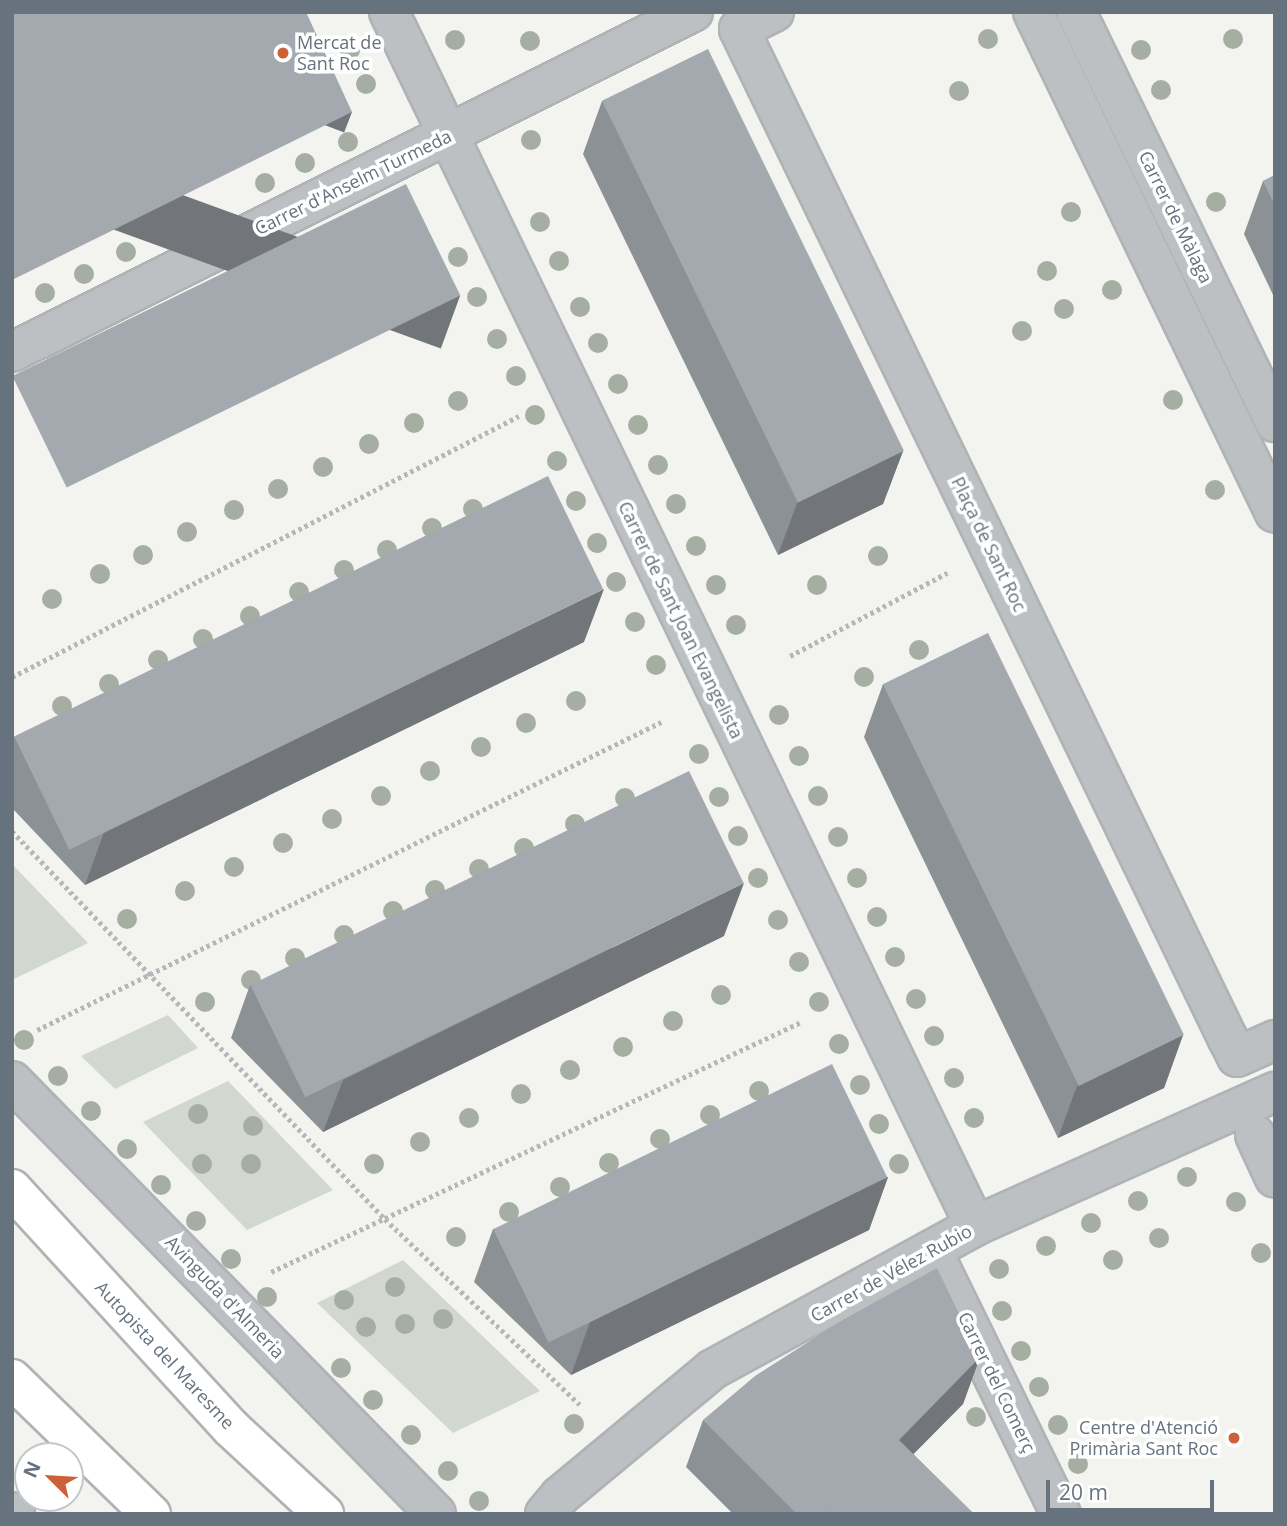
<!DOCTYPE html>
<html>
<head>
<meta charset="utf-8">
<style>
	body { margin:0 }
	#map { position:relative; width:1287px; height:1526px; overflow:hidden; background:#f3f3f0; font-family:"Open Sans",sans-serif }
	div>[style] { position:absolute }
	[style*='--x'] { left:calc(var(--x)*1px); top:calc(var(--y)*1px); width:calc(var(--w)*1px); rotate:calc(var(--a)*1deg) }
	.green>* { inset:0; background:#d2d8d0 }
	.path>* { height:4.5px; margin-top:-2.25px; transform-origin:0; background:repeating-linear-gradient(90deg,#b5b8ba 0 3.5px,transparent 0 7px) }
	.roads { filter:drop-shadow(2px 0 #b0b3b6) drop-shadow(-2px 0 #b0b3b6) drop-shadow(0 2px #b0b3b6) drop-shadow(0 -2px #b0b3b6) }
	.street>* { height:38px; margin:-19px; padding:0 19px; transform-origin:19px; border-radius:19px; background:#bdc0c3 }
	.highway>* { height:38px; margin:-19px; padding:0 19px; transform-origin:19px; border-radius:19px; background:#fff }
	.trees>* { width:20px; height:20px; margin:-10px; border-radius:50%; background:#a6aea3 }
	.wall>* { inset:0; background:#8c9196 }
	.shaded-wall>* { inset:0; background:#72767a; transform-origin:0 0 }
	.building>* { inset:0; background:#a3a9ae; transform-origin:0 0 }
	.dots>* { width:19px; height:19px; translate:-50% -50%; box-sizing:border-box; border:4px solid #fff; border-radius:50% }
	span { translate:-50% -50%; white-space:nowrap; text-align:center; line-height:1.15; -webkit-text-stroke:7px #fff; paint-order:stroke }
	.poi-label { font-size:18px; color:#66727d }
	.left { translate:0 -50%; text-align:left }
	.right { translate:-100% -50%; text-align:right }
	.street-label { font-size:18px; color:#66727d }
	.frame { position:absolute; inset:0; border:14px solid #66727d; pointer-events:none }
	.north { position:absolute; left:14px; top:1442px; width:70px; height:70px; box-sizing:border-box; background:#fff; border:2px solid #c2c7cb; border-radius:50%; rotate:294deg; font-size:19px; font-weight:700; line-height:28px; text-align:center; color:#66727d }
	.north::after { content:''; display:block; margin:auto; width:24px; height:32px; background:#cb6039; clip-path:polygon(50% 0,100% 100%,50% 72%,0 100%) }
	.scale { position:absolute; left:1046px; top:1480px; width:168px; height:32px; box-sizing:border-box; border:4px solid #66727d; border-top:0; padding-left:9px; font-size:21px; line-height:24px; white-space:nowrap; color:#66727d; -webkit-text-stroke:5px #fff; paint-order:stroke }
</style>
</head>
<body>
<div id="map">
	<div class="green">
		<i style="clip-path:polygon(12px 864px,88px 943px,12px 980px)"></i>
		<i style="clip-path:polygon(168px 1015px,198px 1048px,115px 1089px,81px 1056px)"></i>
		<i style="clip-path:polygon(228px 1081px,333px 1190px,247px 1230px,143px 1122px)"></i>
		<i style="clip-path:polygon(403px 1260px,540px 1391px,453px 1433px,317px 1303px)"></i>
	</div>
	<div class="path">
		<i style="--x:790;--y:656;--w:178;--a:-27.9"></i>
		<i style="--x:12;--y:677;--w:570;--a:-27.24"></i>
		<i style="--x:12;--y:831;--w:538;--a:46.13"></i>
		<i style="--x:385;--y:1219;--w:269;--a:43.6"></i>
		<i style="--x:37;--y:1030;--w:696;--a:-26.27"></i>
		<i style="--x:271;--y:1272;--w:586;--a:-25.25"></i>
	</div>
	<div class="roads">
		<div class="street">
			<i style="--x:389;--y:12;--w:1348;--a:64.23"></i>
			<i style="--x:774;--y:12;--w:39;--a:154"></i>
			<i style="--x:739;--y:29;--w:1120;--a:64.17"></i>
			<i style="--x:1227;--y:1037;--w:22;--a:63"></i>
			<i style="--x:1237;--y:1057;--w:42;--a:-24.1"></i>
			<i style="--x:1033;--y:12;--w:556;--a:64.22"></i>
			<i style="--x:1076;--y:12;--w:456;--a:64.1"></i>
			<i style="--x:12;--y:352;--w:761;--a:-26.53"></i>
			<i style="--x:12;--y:1081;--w:606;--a:45.6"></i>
			<i style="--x:1255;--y:1135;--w:47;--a:65.1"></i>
			<i style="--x:932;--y:1251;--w:293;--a:63.9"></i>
			<i style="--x:12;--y:1512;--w:4;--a:34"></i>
			<i style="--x:545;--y:1514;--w:23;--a:-50"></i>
			<i style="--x:560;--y:1496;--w:199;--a:-39.7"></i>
			<i style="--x:713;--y:1369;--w:298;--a:-28.6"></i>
			<i style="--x:975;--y:1226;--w:329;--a:-24.1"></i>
		</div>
		<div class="highway">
			<i style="--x:12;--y:1189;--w:324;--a:47.5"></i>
			<i style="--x:231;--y:1428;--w:127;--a:42.8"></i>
			<i style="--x:12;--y:1379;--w:194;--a:44.2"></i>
		</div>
	</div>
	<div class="trees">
		<i style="left:988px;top:39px"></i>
		<i style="left:1233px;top:39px"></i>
		<i style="left:455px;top:40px"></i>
		<i style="left:530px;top:41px"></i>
		<i style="left:350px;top:50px"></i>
		<i style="left:1141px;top:50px"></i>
		<i style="left:366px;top:84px"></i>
		<i style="left:1161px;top:90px"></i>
		<i style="left:959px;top:91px"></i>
		<i style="left:531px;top:140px"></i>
		<i style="left:348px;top:142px"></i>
		<i style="left:305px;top:163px"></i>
		<i style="left:265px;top:183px"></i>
		<i style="left:1216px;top:202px"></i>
		<i style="left:1071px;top:212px"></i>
		<i style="left:540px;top:222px"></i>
		<i style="left:126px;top:252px"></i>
		<i style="left:458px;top:257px"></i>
		<i style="left:559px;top:261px"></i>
		<i style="left:1047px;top:271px"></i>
		<i style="left:84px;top:274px"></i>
		<i style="left:1112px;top:290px"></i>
		<i style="left:45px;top:293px"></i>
		<i style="left:477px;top:297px"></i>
		<i style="left:580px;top:307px"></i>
		<i style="left:1064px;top:309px"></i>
		<i style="left:1022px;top:331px"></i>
		<i style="left:497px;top:339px"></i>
		<i style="left:598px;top:343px"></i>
		<i style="left:516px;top:376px"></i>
		<i style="left:618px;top:384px"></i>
		<i style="left:1173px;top:400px"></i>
		<i style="left:458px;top:401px"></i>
		<i style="left:535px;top:415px"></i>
		<i style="left:414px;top:423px"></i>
		<i style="left:638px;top:425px"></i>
		<i style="left:369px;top:444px"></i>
		<i style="left:557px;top:461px"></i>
		<i style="left:658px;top:465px"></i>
		<i style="left:323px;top:467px"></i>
		<i style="left:278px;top:489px"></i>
		<i style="left:1215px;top:490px"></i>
		<i style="left:576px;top:501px"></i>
		<i style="left:676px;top:504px"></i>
		<i style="left:473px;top:509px"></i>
		<i style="left:234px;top:510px"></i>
		<i style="left:432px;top:528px"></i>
		<i style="left:187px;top:532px"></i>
		<i style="left:597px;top:543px"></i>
		<i style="left:696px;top:546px"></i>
		<i style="left:387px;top:550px"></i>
		<i style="left:143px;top:555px"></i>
		<i style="left:878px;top:556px"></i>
		<i style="left:344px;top:570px"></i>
		<i style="left:100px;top:574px"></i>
		<i style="left:616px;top:582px"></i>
		<i style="left:716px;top:585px"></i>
		<i style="left:817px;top:585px"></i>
		<i style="left:299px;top:592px"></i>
		<i style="left:52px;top:599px"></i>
		<i style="left:250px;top:616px"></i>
		<i style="left:635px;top:622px"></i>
		<i style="left:736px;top:625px"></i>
		<i style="left:203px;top:639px"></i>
		<i style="left:919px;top:650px"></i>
		<i style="left:158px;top:660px"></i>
		<i style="left:656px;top:665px"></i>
		<i style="left:864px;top:677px"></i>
		<i style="left:109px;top:684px"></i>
		<i style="left:576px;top:701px"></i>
		<i style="left:62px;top:706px"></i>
		<i style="left:779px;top:715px"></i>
		<i style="left:526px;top:723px"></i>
		<i style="left:481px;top:747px"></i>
		<i style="left:699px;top:754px"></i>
		<i style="left:799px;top:756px"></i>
		<i style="left:430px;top:771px"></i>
		<i style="left:381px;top:796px"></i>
		<i style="left:818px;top:796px"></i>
		<i style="left:719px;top:797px"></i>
		<i style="left:625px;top:798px"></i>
		<i style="left:332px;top:819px"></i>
		<i style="left:575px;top:824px"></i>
		<i style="left:738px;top:836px"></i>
		<i style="left:838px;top:837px"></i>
		<i style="left:283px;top:843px"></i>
		<i style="left:524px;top:848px"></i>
		<i style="left:234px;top:867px"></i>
		<i style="left:479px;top:869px"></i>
		<i style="left:758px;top:878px"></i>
		<i style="left:857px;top:878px"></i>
		<i style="left:435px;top:890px"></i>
		<i style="left:185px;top:891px"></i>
		<i style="left:393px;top:911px"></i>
		<i style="left:877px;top:917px"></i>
		<i style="left:127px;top:919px"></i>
		<i style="left:778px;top:920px"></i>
		<i style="left:344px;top:935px"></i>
		<i style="left:895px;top:957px"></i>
		<i style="left:295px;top:958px"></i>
		<i style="left:799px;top:962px"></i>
		<i style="left:251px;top:980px"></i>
		<i style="left:721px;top:995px"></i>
		<i style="left:916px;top:999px"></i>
		<i style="left:205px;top:1002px"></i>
		<i style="left:819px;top:1002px"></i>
		<i style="left:673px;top:1021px"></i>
		<i style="left:934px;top:1036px"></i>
		<i style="left:24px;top:1040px"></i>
		<i style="left:839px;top:1044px"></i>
		<i style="left:623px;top:1047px"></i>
		<i style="left:570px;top:1070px"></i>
		<i style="left:58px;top:1076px"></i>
		<i style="left:954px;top:1078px"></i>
		<i style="left:860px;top:1085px"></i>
		<i style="left:759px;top:1091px"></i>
		<i style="left:521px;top:1094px"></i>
		<i style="left:91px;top:1111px"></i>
		<i style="left:198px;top:1114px"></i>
		<i style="left:710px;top:1115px"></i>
		<i style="left:469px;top:1118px"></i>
		<i style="left:974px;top:1118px"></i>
		<i style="left:879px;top:1124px"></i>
		<i style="left:253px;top:1126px"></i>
		<i style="left:660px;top:1139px"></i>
		<i style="left:420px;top:1142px"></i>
		<i style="left:127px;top:1149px"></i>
		<i style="left:609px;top:1163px"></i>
		<i style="left:202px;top:1164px"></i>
		<i style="left:251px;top:1164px"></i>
		<i style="left:374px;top:1164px"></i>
		<i style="left:899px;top:1164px"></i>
		<i style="left:1187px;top:1177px"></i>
		<i style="left:161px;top:1185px"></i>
		<i style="left:560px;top:1187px"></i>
		<i style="left:1138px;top:1201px"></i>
		<i style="left:1236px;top:1202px"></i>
		<i style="left:509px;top:1212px"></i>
		<i style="left:196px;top:1221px"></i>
		<i style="left:1091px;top:1223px"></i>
		<i style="left:456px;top:1237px"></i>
		<i style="left:1159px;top:1238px"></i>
		<i style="left:1046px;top:1246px"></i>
		<i style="left:1261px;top:1253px"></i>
		<i style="left:231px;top:1259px"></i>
		<i style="left:1113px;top:1260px"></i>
		<i style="left:999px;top:1269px"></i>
		<i style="left:395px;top:1287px"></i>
		<i style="left:267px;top:1297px"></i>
		<i style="left:344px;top:1300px"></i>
		<i style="left:1002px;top:1311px"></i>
		<i style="left:443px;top:1319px"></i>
		<i style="left:405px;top:1324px"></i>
		<i style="left:366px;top:1327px"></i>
		<i style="left:1021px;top:1351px"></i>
		<i style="left:341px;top:1368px"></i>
		<i style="left:1039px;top:1387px"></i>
		<i style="left:373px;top:1400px"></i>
		<i style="left:976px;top:1417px"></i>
		<i style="left:574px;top:1424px"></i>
		<i style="left:1058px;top:1425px"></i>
		<i style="left:411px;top:1435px"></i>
		<i style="left:1078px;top:1464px"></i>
		<i style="left:448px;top:1471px"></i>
		<i style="left:479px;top:1501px"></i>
	</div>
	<div class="wall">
		<i style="clip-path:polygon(602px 101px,903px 451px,883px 504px,778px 555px,583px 154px)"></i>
		<i style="clip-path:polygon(1275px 175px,1275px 299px,1244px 234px,1263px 181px)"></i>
		<i style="clip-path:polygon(584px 642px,85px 885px,12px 808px,12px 743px,14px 737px)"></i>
		<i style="clip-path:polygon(883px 684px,1183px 1035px,1164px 1088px,1058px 1138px,864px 737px)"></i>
		<i style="clip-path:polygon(724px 936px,323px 1132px,231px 1038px,250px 985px)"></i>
		<i style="clip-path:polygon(888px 1177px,869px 1230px,571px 1375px,474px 1282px,493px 1229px)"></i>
		<i style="clip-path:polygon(980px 1357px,963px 1404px,913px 1454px,974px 1514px,733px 1514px,686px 1467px,703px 1420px)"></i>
	</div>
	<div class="shaded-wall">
		<i style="left:352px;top:112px;width:22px;height:379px;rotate:111deg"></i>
		<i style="left:460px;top:296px;width:56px;height:498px;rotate:110deg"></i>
		<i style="clip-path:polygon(903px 451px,883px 504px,778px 555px,797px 503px)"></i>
		<i style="clip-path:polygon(604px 589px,584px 642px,85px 885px,104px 832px)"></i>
		<i style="clip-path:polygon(744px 883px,724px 936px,323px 1132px,343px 1080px)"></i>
		<i style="clip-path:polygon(1183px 1035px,1164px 1088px,1058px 1138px,1077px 1086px)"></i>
		<i style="clip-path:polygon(888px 1177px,869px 1230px,571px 1375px,590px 1322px)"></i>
		<i style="clip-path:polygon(980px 1357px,963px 1404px,881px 1487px,899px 1440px)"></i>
	</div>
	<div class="building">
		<i style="clip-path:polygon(12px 12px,306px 12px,352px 112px,12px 280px)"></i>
		<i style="left:708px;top:49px;width:447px;height:118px;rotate:64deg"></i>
		<i style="clip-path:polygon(1275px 175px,1275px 206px,1263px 181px)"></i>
		<i style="left:406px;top:184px;width:124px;height:438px;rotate:64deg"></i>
		<i style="left:548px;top:476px;width:126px;height:594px;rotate:64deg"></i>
		<i style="left:988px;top:633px;width:447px;height:117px;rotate:64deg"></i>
		<i style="left:689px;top:771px;width:125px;height:488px;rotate:64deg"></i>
		<i style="left:832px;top:1064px;width:126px;height:377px;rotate:64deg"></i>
		<i style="clip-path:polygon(937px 1268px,980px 1357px,899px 1440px,974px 1514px,829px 1514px,826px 1511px,823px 1514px,797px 1514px,703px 1420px,755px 1376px,841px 1321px)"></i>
	</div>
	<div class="dots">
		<i style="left:283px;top:53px;background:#cb6039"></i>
		<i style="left:1234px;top:1438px;background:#cb6039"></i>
	</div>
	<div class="poi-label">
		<span class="left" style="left:297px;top:53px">Mercat de<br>Sant Roc</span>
		<span class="right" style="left:1218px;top:1438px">Centre d'Atenció<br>Primària Sant Roc</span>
	</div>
	<div class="street-label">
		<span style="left:353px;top:182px;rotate:-26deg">Carrer d'Anselm Turmeda</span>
		<span style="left:1176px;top:217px;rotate:64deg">Carrer de Màlaga</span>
		<span style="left:989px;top:544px;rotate:64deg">Plaça de Sant Roc</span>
		<span style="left:681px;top:620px;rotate:64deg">Carrer de Sant Joan Evangelista</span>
		<span style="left:891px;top:1273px;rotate:-29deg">Carrer de Vélez Rubio</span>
		<span style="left:225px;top:1297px;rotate:46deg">Avinguda d'Almeria</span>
		<span style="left:165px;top:1355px;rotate:47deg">Autopista del Maresme</span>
		<span style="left:997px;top:1382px;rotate:64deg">Carrer del Comerç</span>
	</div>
	<div class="frame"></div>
	<div class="north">N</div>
	<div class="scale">20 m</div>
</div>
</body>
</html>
